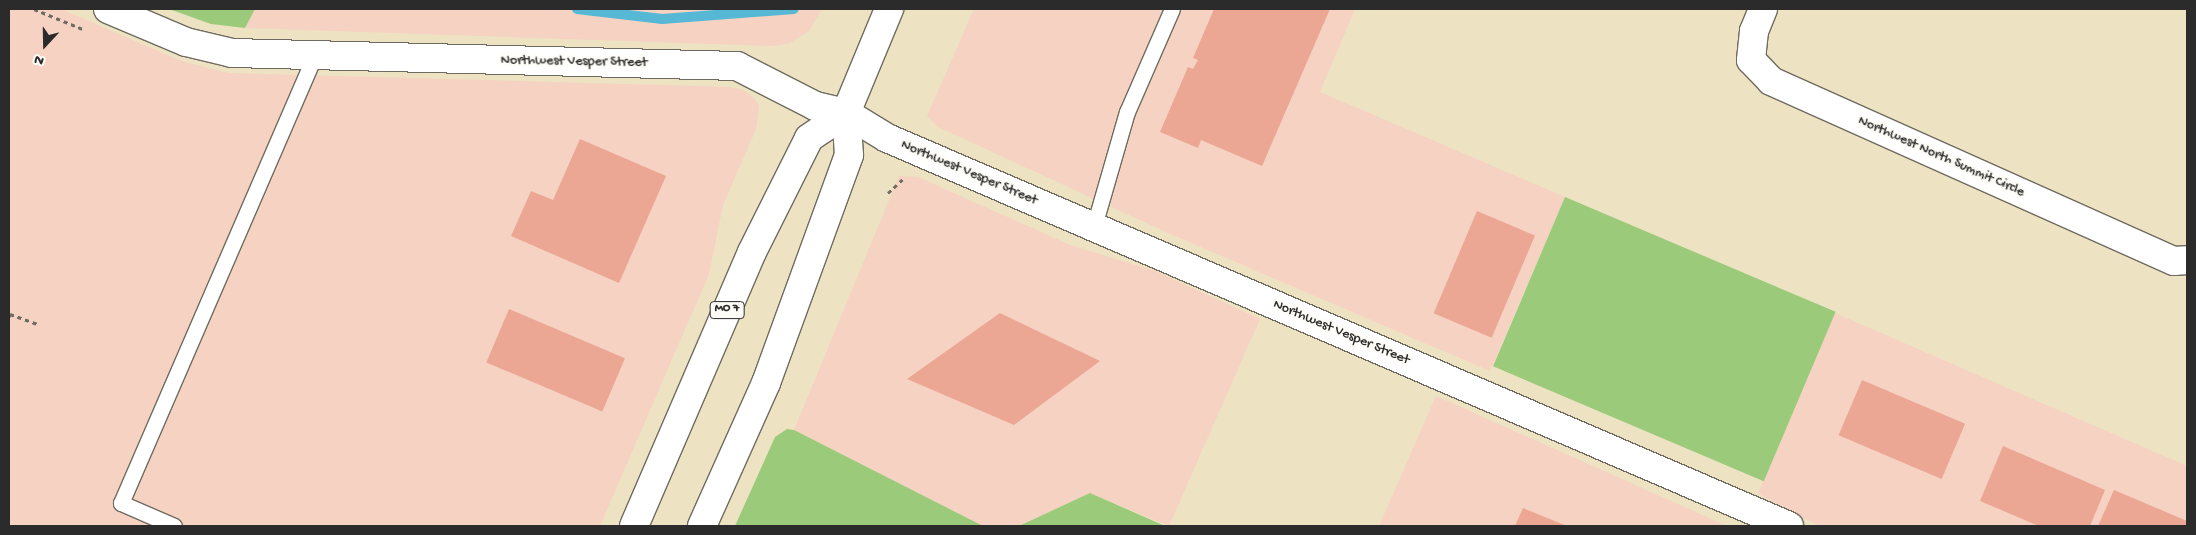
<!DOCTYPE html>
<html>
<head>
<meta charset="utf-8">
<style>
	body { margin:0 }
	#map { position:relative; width:2196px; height:535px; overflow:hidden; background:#ede2c2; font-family:"Gochi Hand",sans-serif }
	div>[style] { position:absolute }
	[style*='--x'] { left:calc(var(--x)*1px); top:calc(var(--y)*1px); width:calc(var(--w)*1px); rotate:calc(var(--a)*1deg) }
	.built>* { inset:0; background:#f5d2c2 }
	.green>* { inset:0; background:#9aca7a; transform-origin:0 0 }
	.stream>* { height:10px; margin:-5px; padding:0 5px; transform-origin:5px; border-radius:5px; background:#57b8d6 }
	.building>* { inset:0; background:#eca694; transform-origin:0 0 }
	.path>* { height:3px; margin-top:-1.5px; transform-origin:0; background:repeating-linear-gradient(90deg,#6f6b60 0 4px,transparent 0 8px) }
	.roads { filter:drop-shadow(1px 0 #6f6b60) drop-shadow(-1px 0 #6f6b60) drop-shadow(0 1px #6f6b60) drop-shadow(0 -1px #6f6b60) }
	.service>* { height:15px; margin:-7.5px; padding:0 7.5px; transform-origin:7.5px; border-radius:7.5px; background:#fff }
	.minor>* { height:28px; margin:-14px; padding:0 14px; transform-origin:14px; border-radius:14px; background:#fff }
	.primary>* { height:28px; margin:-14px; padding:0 14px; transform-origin:14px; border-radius:14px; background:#fff }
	span { translate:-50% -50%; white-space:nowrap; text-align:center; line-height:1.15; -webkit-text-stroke:5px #fdfcf7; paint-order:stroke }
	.shield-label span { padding:1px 4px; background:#fdfcf7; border:1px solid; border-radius:4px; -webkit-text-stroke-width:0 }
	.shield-label { font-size:12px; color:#2b2b2b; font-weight:700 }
	.street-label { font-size:14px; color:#2b2b2b }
	.frame { position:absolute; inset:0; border:10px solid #2b2b2b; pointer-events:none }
	.north { position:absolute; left:20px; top:20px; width:50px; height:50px; -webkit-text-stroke:4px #fdfcf7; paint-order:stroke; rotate:201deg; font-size:14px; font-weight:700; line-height:20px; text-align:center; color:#2b2b2b }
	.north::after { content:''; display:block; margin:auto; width:18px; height:22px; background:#2b2b2b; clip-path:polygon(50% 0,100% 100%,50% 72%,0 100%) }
</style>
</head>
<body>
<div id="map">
	<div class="built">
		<i style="clip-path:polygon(9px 9px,61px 9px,181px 61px,228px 73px,730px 87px,743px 90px,753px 97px,759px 105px,756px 129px,723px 205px,709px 274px,600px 526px,9px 526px)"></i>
		<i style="clip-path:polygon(255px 9px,822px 9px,809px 31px,788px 44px,773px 46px,245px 28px)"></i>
		<i style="clip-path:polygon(974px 9px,1355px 9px,1320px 92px,1565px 197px,1490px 371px,1168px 233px,938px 127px,927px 116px)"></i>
		<i style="clip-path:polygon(899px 176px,918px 177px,1070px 245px,1155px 271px,1260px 319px,1169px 526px,1090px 493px,1019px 526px,983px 526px,794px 430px)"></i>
		<i style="clip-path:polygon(1835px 313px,2187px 466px,2187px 526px,1820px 526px,1776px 504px,1758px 493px)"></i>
		<i style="clip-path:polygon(1436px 396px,1727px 526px,1379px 526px)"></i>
	</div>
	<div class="green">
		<i style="clip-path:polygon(169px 9px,255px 9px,245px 28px,211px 24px)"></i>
		<i style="left:1565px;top:197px;width:294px;height:184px;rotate:23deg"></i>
		<i style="clip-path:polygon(787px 429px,794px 430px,983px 526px,735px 526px,775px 437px)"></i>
		<i style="clip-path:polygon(1090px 493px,1165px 526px,1019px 526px)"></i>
	</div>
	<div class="stream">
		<i style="--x:577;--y:9;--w:86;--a:6.7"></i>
		<i style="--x:662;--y:19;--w:132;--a:-4.3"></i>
	</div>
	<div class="building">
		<i style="clip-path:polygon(1214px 9px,1330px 9px,1262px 166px,1201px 140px,1198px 148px,1160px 132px,1188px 67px,1193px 69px,1198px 60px,1193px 58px)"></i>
		<i style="clip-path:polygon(580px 139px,666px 176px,619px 283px,511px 236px,531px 191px,553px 200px)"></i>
		<i style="left:1477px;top:211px;width:63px;height:111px;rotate:23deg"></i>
		<i style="left:509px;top:309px;width:126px;height:58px;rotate:23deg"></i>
		<i style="clip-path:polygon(1000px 313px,1100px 361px,1014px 425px,907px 379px)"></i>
		<i style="left:1862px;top:380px;width:112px;height:60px;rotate:23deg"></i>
		<i style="clip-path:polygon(2003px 446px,2105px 490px,2090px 526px,2039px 526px,1980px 501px)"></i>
		<i style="clip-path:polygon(2114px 490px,2187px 521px,2187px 526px,2098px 526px)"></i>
		<i style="clip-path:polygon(1523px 508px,1567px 526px,1515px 526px)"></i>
	</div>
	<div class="path">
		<i style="--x:34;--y:9;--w:55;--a:22.4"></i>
		<i style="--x:888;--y:193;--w:21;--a:-43"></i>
		<i style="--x:9;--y:317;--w:3;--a:-72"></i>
		<i style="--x:10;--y:314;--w:30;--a:20"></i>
	</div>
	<div class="roads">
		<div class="service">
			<i style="--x:1094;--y:226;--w:119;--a:-73.9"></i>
			<i style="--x:1127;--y:112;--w:112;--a:-66.4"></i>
			<i style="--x:174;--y:526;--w:58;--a:-156.5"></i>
			<i style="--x:121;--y:503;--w:488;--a:-66.6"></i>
		</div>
		<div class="minor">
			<i style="--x:108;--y:9;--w:85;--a:22.9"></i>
			<i style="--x:186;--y:42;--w:47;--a:13.4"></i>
			<i style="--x:232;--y:53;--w:505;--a:1.47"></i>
			<i style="--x:737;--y:66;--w:88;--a:27.1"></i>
			<i style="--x:815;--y:106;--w:32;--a:13"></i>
			<i style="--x:846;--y:113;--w:48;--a:31.4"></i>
			<i style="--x:887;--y:138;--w:982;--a:23.28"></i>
			<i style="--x:1763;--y:9;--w:24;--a:112"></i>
			<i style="--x:1754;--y:31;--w:29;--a:96"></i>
			<i style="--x:1751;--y:60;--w:29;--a:46"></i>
			<i style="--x:1771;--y:81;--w:441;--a:24.1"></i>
			<i style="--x:2174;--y:261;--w:13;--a:-4"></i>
		</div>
		<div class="primary">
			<i style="--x:634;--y:526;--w:298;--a:-66.7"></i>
			<i style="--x:752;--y:252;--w:127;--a:-63.4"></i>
			<i style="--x:809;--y:138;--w:45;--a:-34"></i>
			<i style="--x:702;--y:526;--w:157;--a:-65.9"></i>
			<i style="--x:766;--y:383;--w:243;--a:-70"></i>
			<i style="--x:849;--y:155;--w:42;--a:-94.1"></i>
			<i style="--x:846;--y:113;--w:113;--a:-67.5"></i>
		</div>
	</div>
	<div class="shield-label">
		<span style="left:727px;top:310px">MO 7</span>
	</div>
	<div class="street-label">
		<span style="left:574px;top:62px;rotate:1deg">Northwest Vesper Street</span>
		<span style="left:1941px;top:157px;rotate:24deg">Northwest North Summit Circle</span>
		<span style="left:969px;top:173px;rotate:23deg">Northwest Vesper Street</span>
		<span style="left:1341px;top:333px;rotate:23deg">Northwest Vesper Street</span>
	</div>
	<div class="frame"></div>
	<div class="north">N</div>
</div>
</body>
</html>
